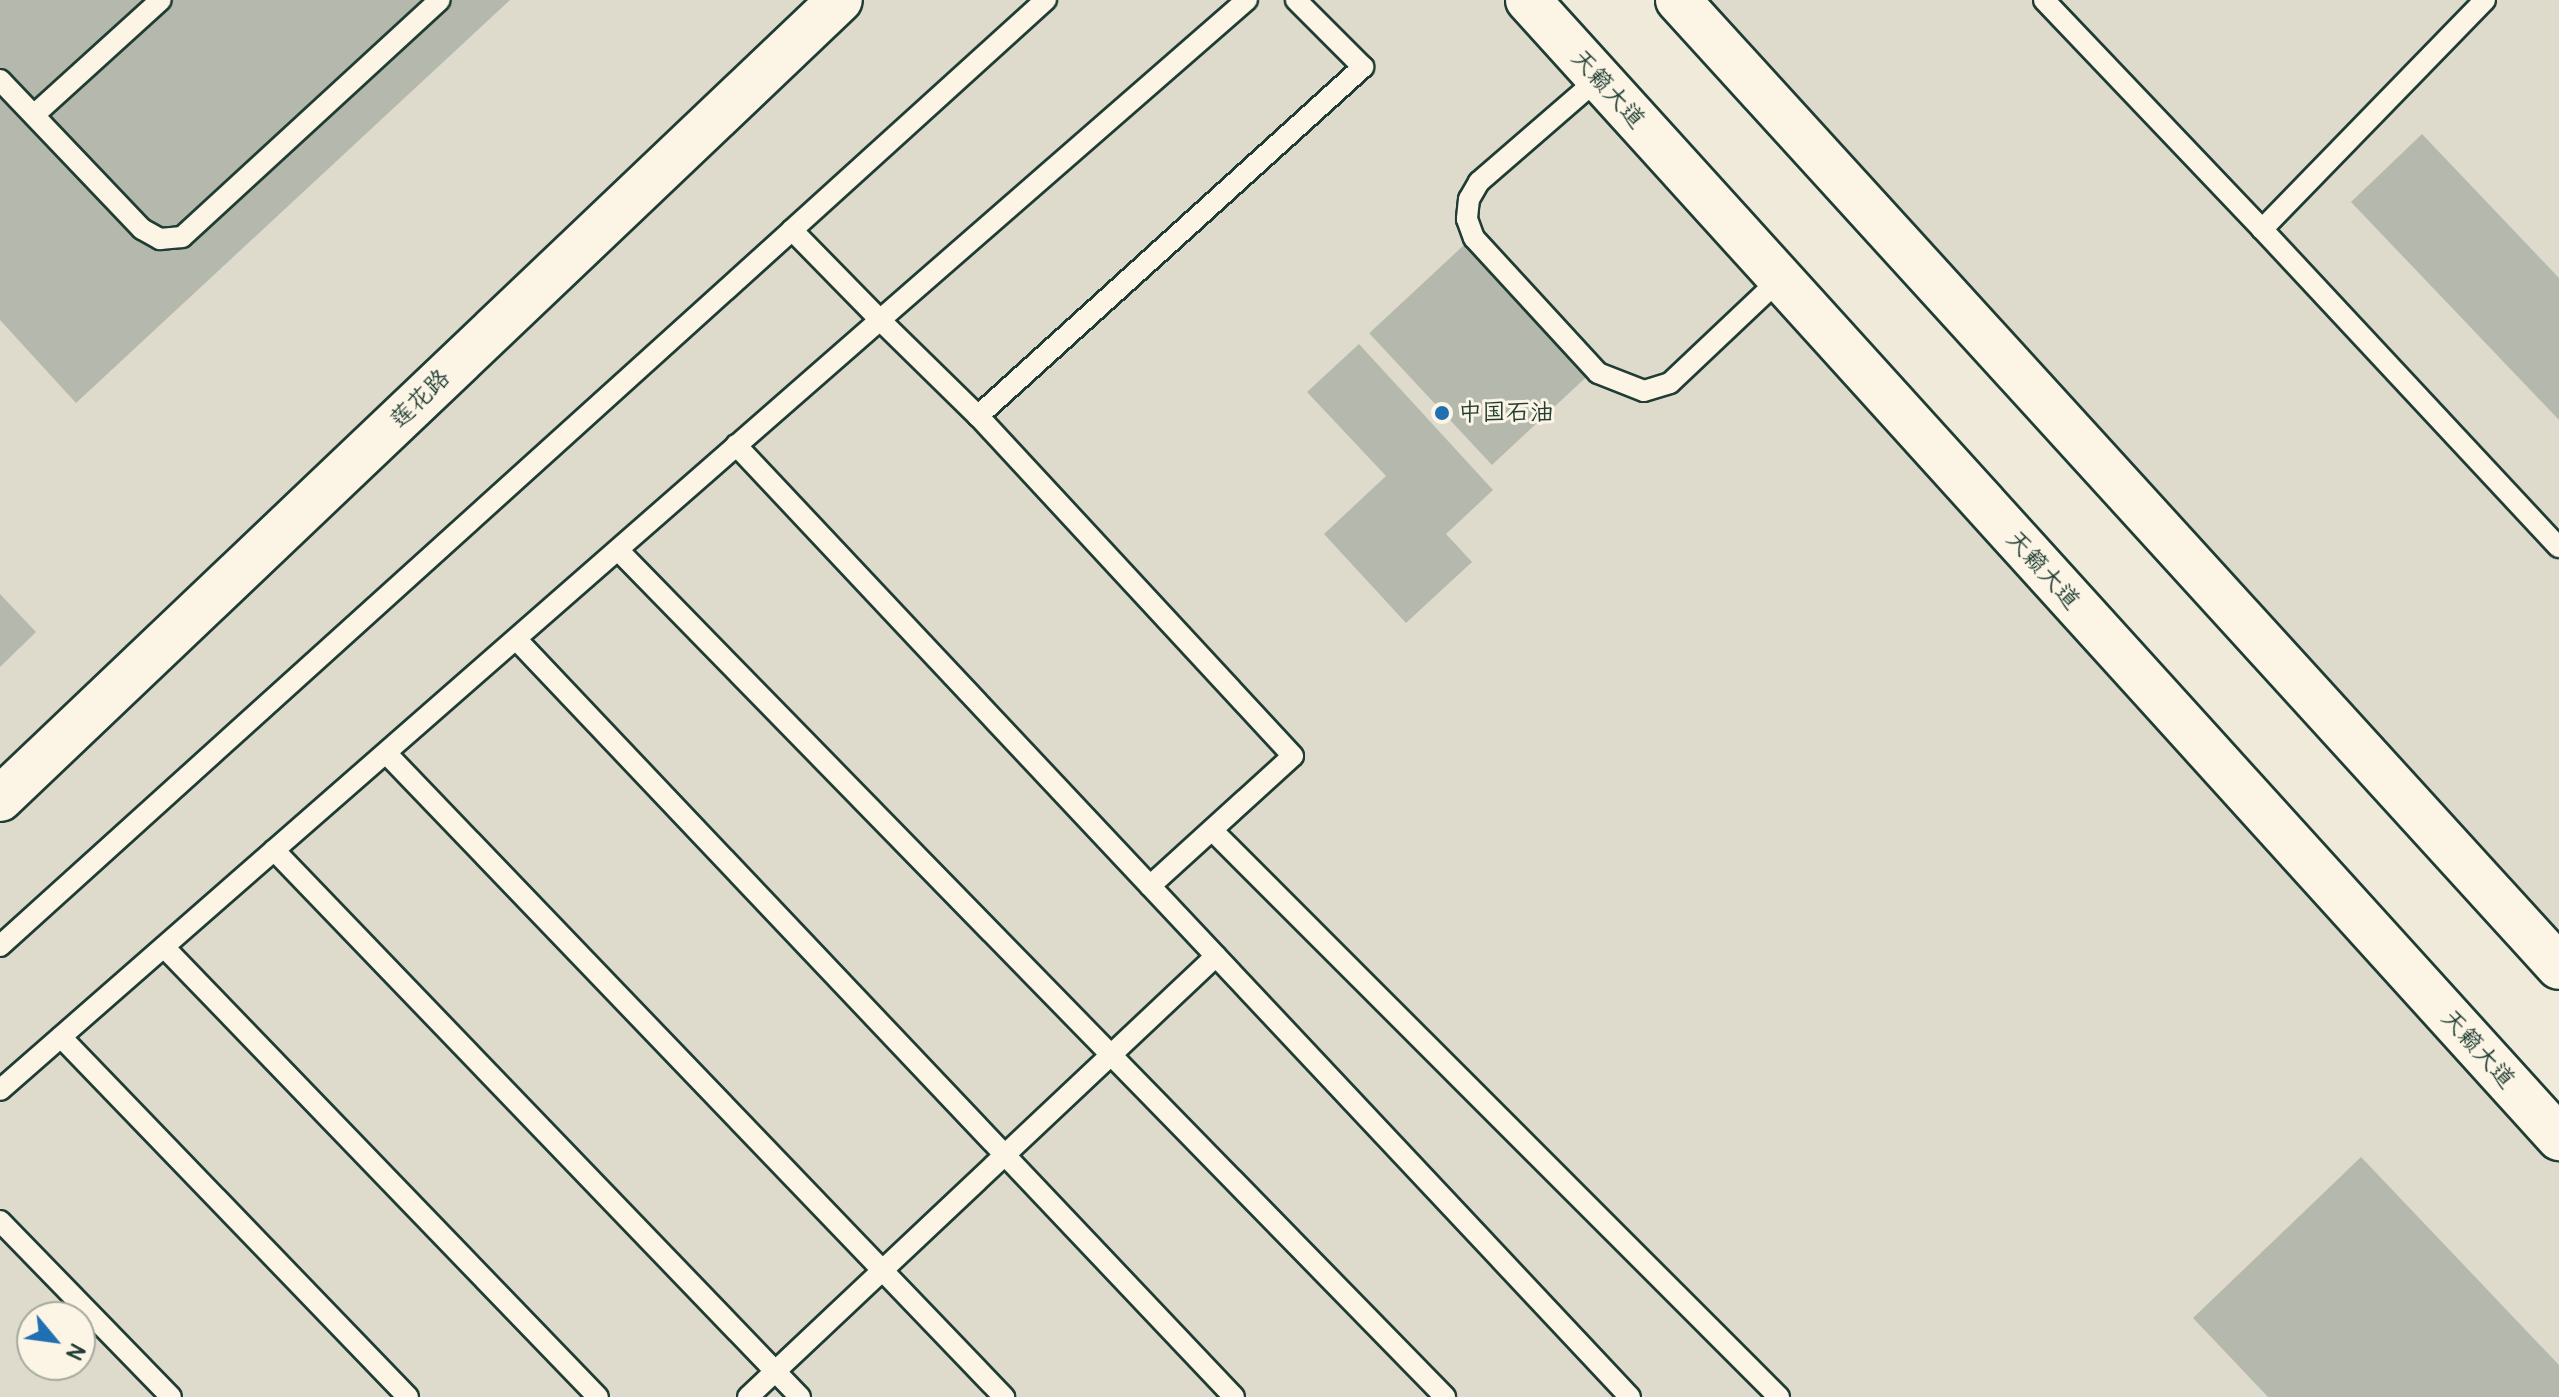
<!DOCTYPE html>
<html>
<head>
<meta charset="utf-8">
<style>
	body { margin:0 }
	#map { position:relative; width:2559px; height:1397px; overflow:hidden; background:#efeada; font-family:Pangolin,"LXGW WenKai TC",sans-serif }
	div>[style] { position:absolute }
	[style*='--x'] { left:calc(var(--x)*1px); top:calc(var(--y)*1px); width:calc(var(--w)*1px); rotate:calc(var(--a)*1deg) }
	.built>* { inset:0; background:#dedbcc }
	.building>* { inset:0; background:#b5b9ad; transform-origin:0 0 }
	.roads { filter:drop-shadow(2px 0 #1f3d34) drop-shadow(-2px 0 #1f3d34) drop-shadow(0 2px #1f3d34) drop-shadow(0 -2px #1f3d34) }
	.service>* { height:20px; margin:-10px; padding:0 10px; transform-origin:10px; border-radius:10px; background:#fcf5e5 }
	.tertiary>* { height:44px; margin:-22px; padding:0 22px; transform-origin:22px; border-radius:22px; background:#fcf5e5 }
	.secondary>* { height:44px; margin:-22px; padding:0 22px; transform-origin:22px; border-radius:22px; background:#fcf5e5 }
	.dots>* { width:22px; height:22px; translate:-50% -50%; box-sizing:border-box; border:4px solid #fcf5e5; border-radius:50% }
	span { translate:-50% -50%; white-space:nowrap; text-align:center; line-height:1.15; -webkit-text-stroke:6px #fcf5e5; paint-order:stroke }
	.street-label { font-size:24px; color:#1f3d34 }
	.poi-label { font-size:24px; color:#1f3d34 }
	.left { translate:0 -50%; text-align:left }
	.north { position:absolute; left:16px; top:1301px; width:80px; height:80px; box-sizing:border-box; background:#fcf5e5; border:2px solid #a4ab9e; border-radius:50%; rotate:119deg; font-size:22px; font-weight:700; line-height:32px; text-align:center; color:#1f3d34 }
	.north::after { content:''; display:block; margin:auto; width:28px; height:36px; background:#1f6fb2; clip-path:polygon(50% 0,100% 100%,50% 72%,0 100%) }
</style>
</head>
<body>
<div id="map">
	<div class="built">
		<i style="clip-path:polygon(evenodd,0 0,1530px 0,2559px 1134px,2559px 1397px,0 1397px,0 0,32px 1317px,80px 1317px,80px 1365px,32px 1365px,32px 1317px)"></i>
		<i style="clip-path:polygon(1678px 0,2559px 0,2559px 967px)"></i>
	</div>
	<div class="building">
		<i style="clip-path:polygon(0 0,510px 0,76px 403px,0 320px)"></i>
		<i style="clip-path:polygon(2422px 134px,2559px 278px,2559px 420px,2351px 202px)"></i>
		<i style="left:1465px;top:244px;width:180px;height:131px;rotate:47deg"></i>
		<i style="clip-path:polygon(1359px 344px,1493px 490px,1446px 534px,1472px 562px,1406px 623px,1324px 534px,1386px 476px,1307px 392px)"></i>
		<i style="clip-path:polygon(0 594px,36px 632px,0 667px)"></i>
		<i style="clip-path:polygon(2361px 1157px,2559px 1365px,2559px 1397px,2268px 1397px,2193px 1318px)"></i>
	</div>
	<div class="roads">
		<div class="service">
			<i style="--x:2044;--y:0;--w:316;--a:46.4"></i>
			<i style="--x:2485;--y:0;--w:320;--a:134.2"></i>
			<i style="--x:2262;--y:229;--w:435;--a:47"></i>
			<i style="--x:1599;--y:78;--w:159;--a:139.1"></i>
			<i style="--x:1479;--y:182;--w:20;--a:120"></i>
			<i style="--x:1469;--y:199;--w:20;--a:96"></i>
			<i style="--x:1467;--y:219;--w:20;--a:70"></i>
			<i style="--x:1474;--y:238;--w:183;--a:47.4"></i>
			<i style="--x:1598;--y:373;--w:49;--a:21.4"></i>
			<i style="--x:1644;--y:391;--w:27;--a:-17"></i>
			<i style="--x:1670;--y:383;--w:151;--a:-43.4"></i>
			<i style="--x:0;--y:80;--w:206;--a:46.4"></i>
			<i style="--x:142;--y:229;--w:21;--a:29"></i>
			<i style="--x:160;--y:239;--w:22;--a:-5"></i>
			<i style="--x:182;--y:237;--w:350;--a:-42.6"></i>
			<i style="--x:34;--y:115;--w:171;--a:-42.2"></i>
			<i style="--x:792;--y:230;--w:343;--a:-42.2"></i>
			<i style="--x:978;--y:416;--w:137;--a:-135.6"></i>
			<i style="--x:880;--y:320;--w:487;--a:-41.1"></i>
			<i style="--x:736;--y:445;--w:1306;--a:46.8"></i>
			<i style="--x:618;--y:550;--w:1184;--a:45.68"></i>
			<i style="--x:516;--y:639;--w:1044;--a:46.55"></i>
			<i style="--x:386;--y:753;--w:893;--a:46.18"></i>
			<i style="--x:1212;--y:830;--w:802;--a:45"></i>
			<i style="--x:274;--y:850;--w:759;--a:46.12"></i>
			<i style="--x:1150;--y:886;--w:193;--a:-42.3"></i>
			<i style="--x:1293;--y:756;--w:463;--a:-132.8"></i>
			<i style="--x:978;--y:416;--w:520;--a:-42.19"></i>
			<i style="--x:1363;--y:67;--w:95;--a:-135"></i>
			<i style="--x:0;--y:946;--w:1068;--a:-42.11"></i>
			<i style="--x:792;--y:230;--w:126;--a:45.6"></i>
			<i style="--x:880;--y:320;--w:1169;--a:138.81"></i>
			<i style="--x:164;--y:947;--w:625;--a:46.04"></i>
			<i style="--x:61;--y:1037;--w:500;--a:46.05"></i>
			<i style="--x:0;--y:1221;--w:245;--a:45.8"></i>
			<i style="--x:748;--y:1397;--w:643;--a:-43.3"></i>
		</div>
		<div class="tertiary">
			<i style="--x:0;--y:799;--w:1159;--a:-43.57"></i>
		</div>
		<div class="secondary">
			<i style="--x:1528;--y:0;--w:1536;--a:47.82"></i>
			<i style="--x:1678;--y:0;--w:1308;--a:47.66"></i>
		</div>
	</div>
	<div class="dots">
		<i style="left:1442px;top:413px;background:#1f6fb2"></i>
	</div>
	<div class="street-label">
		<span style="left:1608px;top:89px;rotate:48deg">天籁大道</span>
		<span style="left:420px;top:399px;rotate:-44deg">莲花路</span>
		<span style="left:2043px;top:570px;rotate:48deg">天籁大道</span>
		<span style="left:2478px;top:1049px;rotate:48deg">天籁大道</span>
	</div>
	<div class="poi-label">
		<span class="left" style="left:1458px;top:413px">中国石油</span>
	</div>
	<div class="north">N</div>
</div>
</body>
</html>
